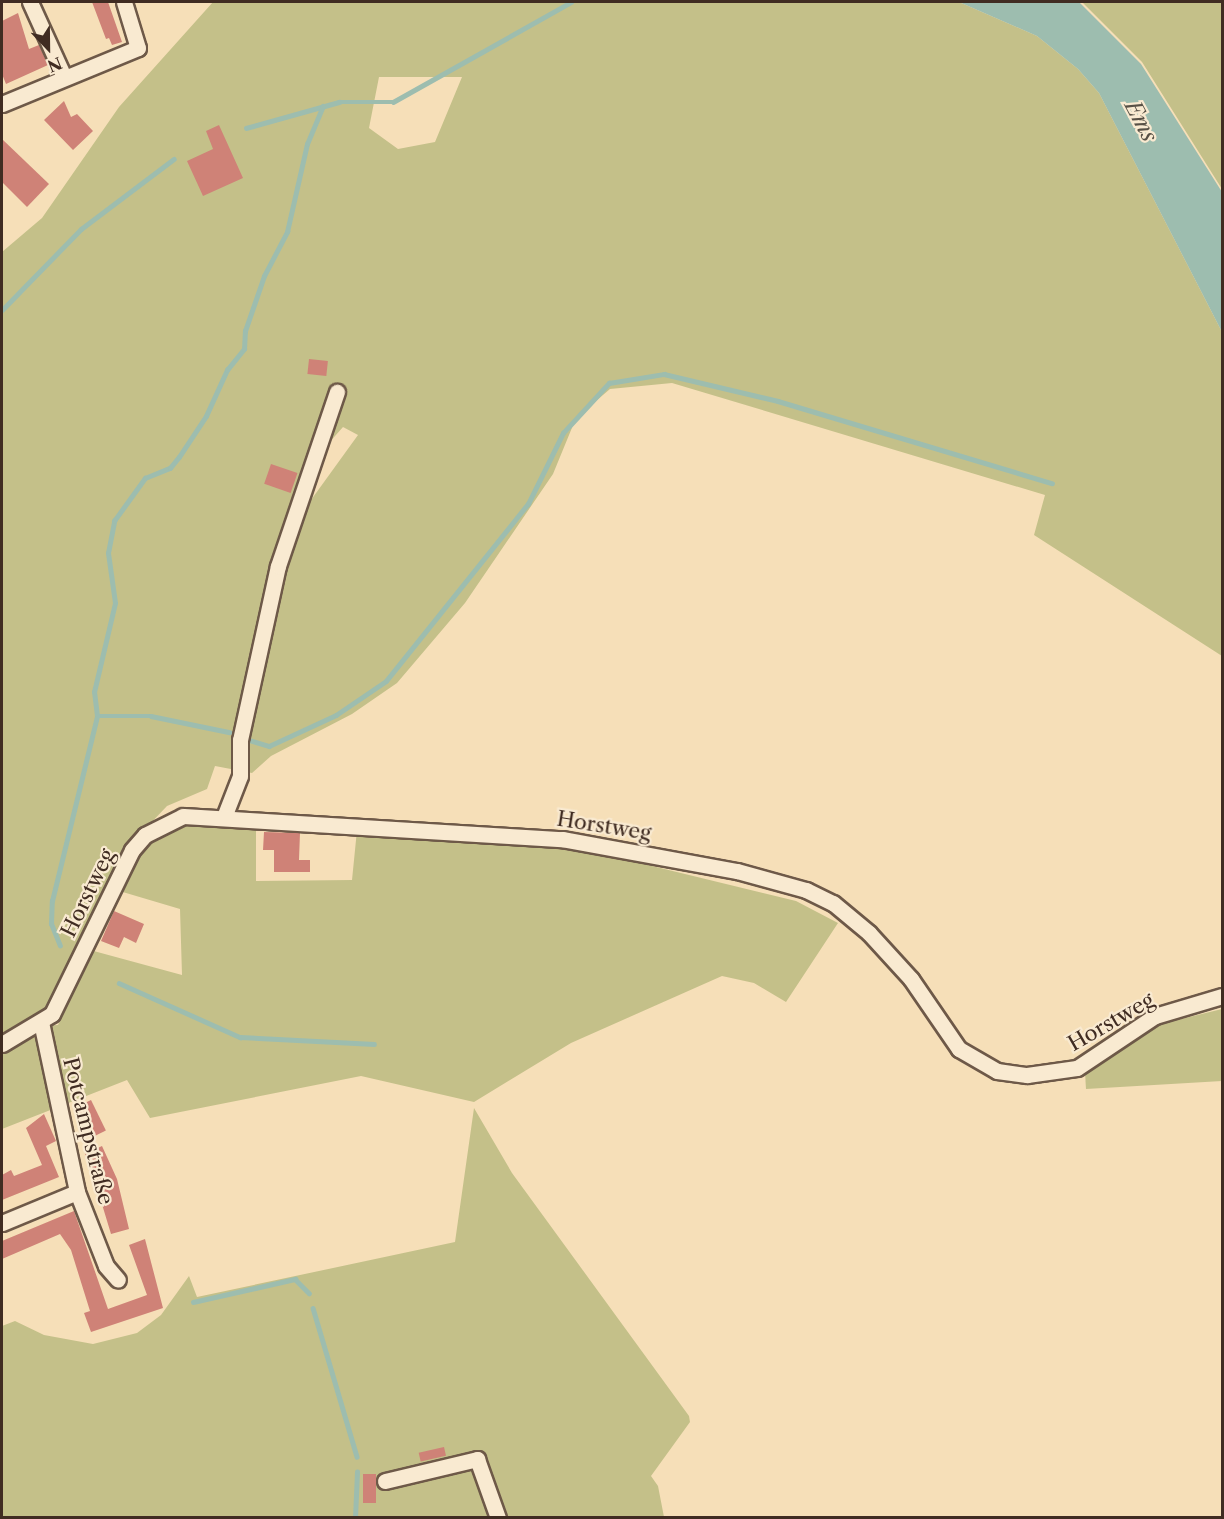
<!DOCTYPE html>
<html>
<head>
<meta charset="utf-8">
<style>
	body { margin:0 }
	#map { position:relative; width:1224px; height:1519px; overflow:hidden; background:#f6dfb8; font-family:"Libre Caslon Text",serif }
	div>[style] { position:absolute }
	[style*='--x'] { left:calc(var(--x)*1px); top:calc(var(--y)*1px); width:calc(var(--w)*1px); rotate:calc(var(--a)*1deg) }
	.green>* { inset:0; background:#c4c089 }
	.water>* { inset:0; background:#9dbdaf }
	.stream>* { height:4.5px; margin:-2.25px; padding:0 2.25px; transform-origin:2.25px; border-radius:2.25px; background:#9dbdaf }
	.building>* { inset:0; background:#cf8277; transform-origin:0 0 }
	.roads { filter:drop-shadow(2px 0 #6e5948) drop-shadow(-2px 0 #6e5948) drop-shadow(0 2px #6e5948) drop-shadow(0 -2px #6e5948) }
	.minor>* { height:15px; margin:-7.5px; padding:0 7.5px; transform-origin:7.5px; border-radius:7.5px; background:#f9ead1 }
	span { translate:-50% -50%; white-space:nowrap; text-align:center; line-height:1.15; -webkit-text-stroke:4.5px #f9ead1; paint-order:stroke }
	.street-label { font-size:21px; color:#402c22 }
	.water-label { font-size:22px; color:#575045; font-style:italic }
	.frame { position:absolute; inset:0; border:3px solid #402c22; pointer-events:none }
	.north { position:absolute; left:18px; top:18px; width:60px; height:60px; -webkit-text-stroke:4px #f9ead1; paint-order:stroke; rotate:158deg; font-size:16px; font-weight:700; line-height:24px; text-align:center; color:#402c22 }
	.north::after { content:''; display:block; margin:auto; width:21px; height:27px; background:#402c22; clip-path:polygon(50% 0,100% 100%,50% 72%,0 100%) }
</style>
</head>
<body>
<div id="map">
	<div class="green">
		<i style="clip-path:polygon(evenodd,213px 2px,959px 2px,1037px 36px,1078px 69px,1099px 93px,1222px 332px,1222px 656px,1034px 535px,1045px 495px,672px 383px,610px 389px,576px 418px,553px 474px,465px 603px,397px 683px,352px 714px,271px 756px,252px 773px,215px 766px,207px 789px,167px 806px,147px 827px,155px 838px,186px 825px,256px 829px,256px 881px,352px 880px,357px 830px,515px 842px,611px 856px,796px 901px,838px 923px,786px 1002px,754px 983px,722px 976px,571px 1043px,474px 1102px,361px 1076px,150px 1118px,127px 1080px,2px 1129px,2px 1049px,41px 1026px,58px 1025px,89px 952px,63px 973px,44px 1011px,2px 1038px,2px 252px,42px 218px,119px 107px,213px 2px,379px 77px,462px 77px,435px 142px,398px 149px,369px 128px,379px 77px,213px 2px,343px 427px,358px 435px,311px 500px,312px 462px,343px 427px,213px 2px,116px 890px,180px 909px,182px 975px,90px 950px,116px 890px)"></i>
		<i style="clip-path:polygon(1082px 2px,1222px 2px,1222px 189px,1142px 62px)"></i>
		<i style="clip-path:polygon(1222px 1009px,1222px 1081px,1086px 1089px,1085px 1072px,1161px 1024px)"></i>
		<i style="clip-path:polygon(474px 1108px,512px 1173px,689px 1416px,690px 1422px,651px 1476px,658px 1486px,664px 1517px,2px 1518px,2px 1326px,15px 1321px,44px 1335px,93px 1344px,137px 1333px,161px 1315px,189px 1276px,197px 1297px,455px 1242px)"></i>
	</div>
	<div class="water">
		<i style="clip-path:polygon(959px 2px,1079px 2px,1141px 64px,1222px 192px,1222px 332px,1099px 93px,1078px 69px,1037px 36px)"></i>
	</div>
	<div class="stream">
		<i style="--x:246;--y:128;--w:97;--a:-15.6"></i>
		<i style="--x:339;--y:102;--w:54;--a:0"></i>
		<i style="--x:393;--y:102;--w:204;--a:-29.3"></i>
		<i style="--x:2;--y:310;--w:113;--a:-45.7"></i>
		<i style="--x:81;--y:229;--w:116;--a:-37"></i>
		<i style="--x:97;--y:716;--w:54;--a:0"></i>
		<i style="--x:151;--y:716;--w:80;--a:11.6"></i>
		<i style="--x:246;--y:739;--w:24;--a:17"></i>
		<i style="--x:269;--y:746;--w:74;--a:-24.8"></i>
		<i style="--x:336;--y:715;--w:60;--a:-34.2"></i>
		<i style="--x:386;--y:681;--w:227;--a:-51.3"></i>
		<i style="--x:528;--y:504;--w:79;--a:-63.8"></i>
		<i style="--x:563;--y:433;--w:68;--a:-47.4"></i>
		<i style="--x:609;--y:383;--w:56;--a:-9.3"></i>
		<i style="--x:664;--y:374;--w:117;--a:13.3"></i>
		<i style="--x:778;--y:401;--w:286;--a:16.7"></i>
		<i style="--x:60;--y:946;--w:24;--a:-112"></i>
		<i style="--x:51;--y:924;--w:23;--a:-88"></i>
		<i style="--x:52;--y:901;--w:190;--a:-76.3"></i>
		<i style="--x:97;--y:716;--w:24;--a:-97"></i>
		<i style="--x:94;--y:692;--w:91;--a:-76.7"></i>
		<i style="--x:115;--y:603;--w:50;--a:-98"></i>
		<i style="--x:108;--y:553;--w:33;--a:-79"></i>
		<i style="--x:114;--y:521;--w:53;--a:-54.2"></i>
		<i style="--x:145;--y:478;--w:27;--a:-22"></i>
		<i style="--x:170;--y:468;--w:14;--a:-51"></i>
		<i style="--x:179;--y:457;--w:49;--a:-56.6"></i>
		<i style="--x:206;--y:416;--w:51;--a:-65.5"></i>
		<i style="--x:227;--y:370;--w:27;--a:-51"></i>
		<i style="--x:244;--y:349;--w:18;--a:-87"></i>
		<i style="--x:245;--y:331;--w:58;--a:-70.9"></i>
		<i style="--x:264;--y:276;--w:50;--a:-62.4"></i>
		<i style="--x:287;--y:232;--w:90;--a:-77.2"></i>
		<i style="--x:307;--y:144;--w:41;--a:-67.2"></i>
		<i style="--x:119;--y:983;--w:133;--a:24.1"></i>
		<i style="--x:240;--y:1037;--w:134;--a:3"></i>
		<i style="--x:193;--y:1302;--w:105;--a:-12.7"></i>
		<i style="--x:295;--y:1279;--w:20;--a:45"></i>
		<i style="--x:313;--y:1308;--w:155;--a:73.5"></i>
		<i style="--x:355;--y:1518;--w:46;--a:-87.5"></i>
	</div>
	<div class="building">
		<i style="clip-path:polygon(92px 2px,108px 2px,122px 42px,112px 45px,109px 38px,106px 39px)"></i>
		<i style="clip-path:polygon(18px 13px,29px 49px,39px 45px,48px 65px,6px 84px,2px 74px,2px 21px)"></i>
		<i style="clip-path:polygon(64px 101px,71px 117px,77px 114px,93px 131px,73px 150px,44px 120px)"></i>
		<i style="clip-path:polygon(219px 125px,243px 178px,203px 196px,187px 161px,213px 149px,206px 131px)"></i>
		<i style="clip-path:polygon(2px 139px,49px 184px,27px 207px,2px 182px)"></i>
		<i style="left:309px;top:359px;width:19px;height:15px;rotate:6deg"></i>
		<i style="left:271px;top:464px;width:28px;height:21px;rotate:19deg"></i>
		<i style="clip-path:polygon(264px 832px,300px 833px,299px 860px,310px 860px,310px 872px,274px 872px,274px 850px,263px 850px)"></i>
		<i style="clip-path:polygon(114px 911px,144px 924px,136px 943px,124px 937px,119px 948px,101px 941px)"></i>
		<i style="left:91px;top:1100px;width:34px;height:17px;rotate:64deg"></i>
		<i style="clip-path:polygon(44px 1114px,56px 1141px,46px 1146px,59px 1177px,2px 1200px,2px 1175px,11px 1170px,14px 1176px,42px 1165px,26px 1128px)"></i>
		<i style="clip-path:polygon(102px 1146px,117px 1179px,129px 1229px,111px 1234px,101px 1201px,106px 1199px,85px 1154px)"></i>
		<i style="clip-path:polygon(74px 1211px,108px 1309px,147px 1295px,129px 1245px,145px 1239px,163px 1308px,91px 1332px,84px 1313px,90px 1311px,71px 1250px,60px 1234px,2px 1259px,2px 1241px)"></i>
		<i style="left:444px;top:1447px;width:9px;height:26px;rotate:77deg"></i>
		<i style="left:363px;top:1474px;width:13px;height:29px"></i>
	</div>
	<div class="roads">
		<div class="minor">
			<i style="--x:30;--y:2;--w:82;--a:65.6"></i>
			<i style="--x:2;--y:104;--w:147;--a:-22.4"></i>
			<i style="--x:138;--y:48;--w:48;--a:-106.9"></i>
			<i style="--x:224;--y:817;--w:44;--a:-68.7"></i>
			<i style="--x:240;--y:776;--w:36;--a:-90"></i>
			<i style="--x:240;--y:740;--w:178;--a:-77.7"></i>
			<i style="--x:278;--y:566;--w:184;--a:-71.3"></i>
			<i style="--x:41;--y:1022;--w:174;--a:78"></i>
			<i style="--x:77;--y:1192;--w:79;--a:68.6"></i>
			<i style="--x:106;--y:1266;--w:18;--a:49"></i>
			<i style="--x:2;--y:1044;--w:58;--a:-31"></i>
			<i style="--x:52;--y:1014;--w:182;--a:-64"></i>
			<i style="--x:132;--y:850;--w:20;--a:-49"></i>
			<i style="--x:145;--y:835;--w:42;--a:-26.6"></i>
			<i style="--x:183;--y:816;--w:380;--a:3.5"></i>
			<i style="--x:562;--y:839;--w:178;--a:10.4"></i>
			<i style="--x:737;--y:871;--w:72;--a:15.4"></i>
			<i style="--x:806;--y:890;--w:30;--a:26"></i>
			<i style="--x:833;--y:903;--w:47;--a:39.8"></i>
			<i style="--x:869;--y:933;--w:62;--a:47.6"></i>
			<i style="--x:911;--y:979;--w:85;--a:55.6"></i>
			<i style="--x:959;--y:1049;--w:44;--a:30.1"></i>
			<i style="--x:997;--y:1071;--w:30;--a:8"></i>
			<i style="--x:1027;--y:1075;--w:50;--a:-8"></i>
			<i style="--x:1077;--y:1068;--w:94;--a:-33.7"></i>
			<i style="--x:1155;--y:1016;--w:70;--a:-16.6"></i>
			<i style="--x:2;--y:1223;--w:81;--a:-22.5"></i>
			<i style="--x:385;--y:1481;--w:95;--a:-13.4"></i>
			<i style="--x:477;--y:1459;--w:63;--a:70.4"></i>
		</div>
	</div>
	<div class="street-label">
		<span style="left:604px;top:826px;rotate:9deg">Horstweg</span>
		<span style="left:88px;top:893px;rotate:-64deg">Horstweg</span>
		<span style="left:1111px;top:1022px;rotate:-30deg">Horstweg</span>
		<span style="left:88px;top:1131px;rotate:76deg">Potcampstraße</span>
	</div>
	<div class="water-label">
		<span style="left:1141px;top:121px;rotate:62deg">Ems</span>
	</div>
	<div class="frame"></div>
	<div class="north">N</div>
</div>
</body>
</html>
